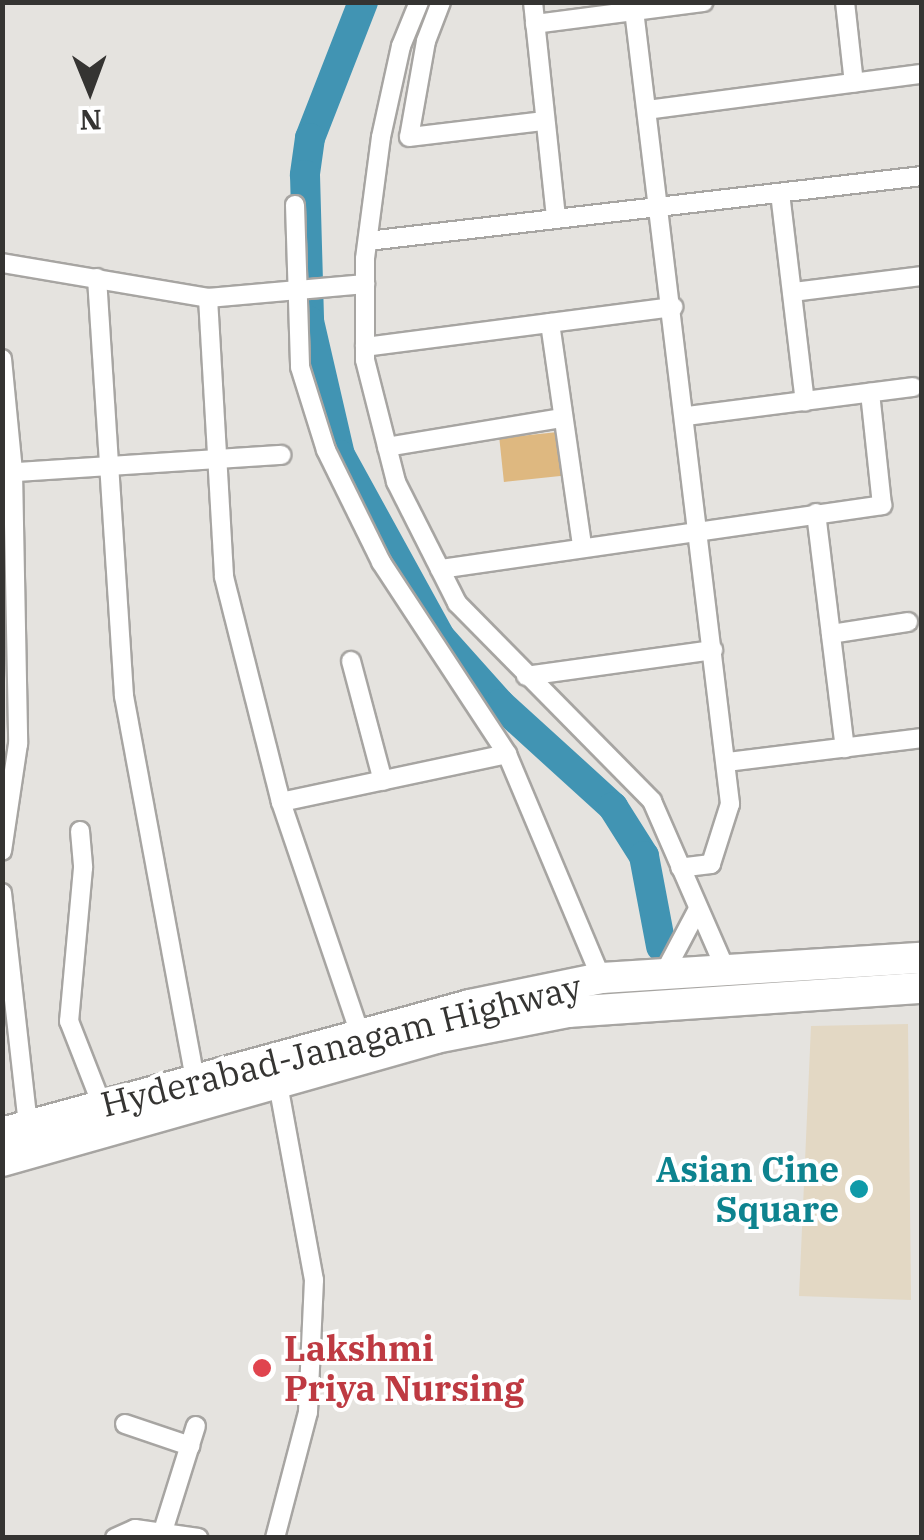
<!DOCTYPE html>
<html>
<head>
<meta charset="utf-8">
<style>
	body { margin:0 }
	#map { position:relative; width:924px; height:1540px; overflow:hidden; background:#e5e3df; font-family:"IBM Plex Serif",serif }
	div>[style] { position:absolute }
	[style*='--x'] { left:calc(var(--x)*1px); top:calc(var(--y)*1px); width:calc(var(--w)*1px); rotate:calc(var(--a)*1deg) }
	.commercial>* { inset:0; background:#e3d8c4 }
	.green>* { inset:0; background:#deb880; transform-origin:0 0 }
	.river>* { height:30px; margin:-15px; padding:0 15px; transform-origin:15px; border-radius:15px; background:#4194b3 }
	.roads { filter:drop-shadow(2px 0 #a7a5a2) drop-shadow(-2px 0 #a7a5a2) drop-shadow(0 2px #a7a5a2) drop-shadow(0 -2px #a7a5a2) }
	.minor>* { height:18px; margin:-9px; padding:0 9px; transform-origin:9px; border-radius:9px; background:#fff }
	.trunk>* { height:30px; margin:-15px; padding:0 15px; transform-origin:15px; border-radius:15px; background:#fff }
	.dots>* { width:28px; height:28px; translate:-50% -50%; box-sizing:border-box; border:5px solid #fff; border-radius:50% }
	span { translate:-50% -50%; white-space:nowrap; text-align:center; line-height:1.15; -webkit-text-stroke:8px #fff; paint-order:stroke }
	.street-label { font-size:35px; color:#353432 }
	.culture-label { font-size:35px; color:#0d838f; font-weight:700 }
	.right { translate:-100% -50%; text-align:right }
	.health-label { font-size:35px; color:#be3a42; font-weight:700 }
	.left { translate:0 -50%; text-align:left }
	.frame { position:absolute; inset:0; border:5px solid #353432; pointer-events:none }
	.north { position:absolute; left:40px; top:40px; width:100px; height:100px; -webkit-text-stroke:8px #fff; paint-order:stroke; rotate:179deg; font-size:28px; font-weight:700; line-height:40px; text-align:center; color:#353432 }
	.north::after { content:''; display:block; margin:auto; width:35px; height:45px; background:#353432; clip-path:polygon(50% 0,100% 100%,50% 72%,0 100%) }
</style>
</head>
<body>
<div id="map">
	<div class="commercial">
		<i style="clip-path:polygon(908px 1024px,911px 1300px,799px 1296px,811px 1026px)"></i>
	</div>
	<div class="green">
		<i style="left:558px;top:432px;width:44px;height:59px;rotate:84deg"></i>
	</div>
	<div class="river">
		<i style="--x:363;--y:2;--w:146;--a:111.3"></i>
		<i style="--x:310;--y:138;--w:37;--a:98"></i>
		<i style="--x:305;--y:175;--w:146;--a:88.4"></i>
		<i style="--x:309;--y:321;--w:138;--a:77"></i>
		<i style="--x:340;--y:455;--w:208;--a:61.2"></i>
		<i style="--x:440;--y:637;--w:90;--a:48.2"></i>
		<i style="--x:500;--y:704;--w:153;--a:42.3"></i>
		<i style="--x:613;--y:807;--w:58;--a:57.7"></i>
		<i style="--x:644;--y:856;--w:92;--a:79.3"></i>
	</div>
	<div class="roads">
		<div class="minor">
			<i style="--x:419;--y:2;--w:48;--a:112.2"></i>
			<i style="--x:401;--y:46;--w:93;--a:102.4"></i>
			<i style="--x:381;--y:137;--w:123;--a:97.5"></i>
			<i style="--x:365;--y:259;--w:101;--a:90"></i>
			<i style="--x:365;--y:360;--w:126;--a:75.7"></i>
			<i style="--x:396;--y:482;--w:136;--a:63.2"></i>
			<i style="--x:457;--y:603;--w:278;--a:45.4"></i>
			<i style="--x:652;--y:801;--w:188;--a:66.4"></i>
			<i style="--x:441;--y:2;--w:42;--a:111"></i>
			<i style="--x:426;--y:41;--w:97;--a:100"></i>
			<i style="--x:409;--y:137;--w:136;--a:-6.8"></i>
			<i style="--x:533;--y:2;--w:218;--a:83.9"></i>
			<i style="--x:633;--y:2;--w:808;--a:83.1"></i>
			<i style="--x:730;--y:804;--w:63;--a:107.6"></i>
			<i style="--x:711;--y:864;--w:31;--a:173"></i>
			<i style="--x:845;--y:2;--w:81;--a:83.7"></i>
			<i style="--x:535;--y:24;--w:170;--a:-7.4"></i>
			<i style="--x:647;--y:110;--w:277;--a:-7.5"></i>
			<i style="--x:780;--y:193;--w:210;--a:83.2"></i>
			<i style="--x:295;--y:205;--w:162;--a:88.2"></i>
			<i style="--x:300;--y:367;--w:87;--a:72.6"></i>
			<i style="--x:326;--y:450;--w:125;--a:63.8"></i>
			<i style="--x:381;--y:562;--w:230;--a:56.7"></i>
			<i style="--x:507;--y:754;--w:243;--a:67.2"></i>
			<i style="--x:368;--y:241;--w:558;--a:-6.69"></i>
			<i style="--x:2;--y:263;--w:209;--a:9.6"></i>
			<i style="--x:208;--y:298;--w:158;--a:-5.1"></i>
			<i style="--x:97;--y:278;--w:419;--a:86.3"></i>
			<i style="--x:124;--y:696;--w:391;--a:79.5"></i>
			<i style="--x:793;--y:292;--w:130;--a:-7.1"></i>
			<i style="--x:208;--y:298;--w:279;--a:86.7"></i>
			<i style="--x:224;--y:577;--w:232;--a:75.8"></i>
			<i style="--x:281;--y:802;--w:245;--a:71.2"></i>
			<i style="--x:550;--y:323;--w:225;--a:81.8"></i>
			<i style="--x:365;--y:347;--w:311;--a:-7.4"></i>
			<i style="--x:2;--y:359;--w:114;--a:84.4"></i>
			<i style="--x:13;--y:472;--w:272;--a:88.9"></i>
			<i style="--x:18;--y:744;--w:108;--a:98.5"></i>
			<i style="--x:687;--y:416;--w:228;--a:-7.3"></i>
			<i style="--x:387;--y:447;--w:178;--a:-9.4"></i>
			<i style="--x:2;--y:473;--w:280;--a:-3.7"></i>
			<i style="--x:816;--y:513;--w:237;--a:83"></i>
			<i style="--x:440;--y:569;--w:447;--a:-8.2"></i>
			<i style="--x:882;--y:505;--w:113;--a:-96.1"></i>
			<i style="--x:831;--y:634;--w:78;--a:-8.9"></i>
			<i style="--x:351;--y:661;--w:124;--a:75.1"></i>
			<i style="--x:526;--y:676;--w:189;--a:-7.9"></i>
			<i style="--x:727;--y:762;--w:196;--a:-7"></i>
			<i style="--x:281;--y:802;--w:231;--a:-12"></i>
			<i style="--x:80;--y:831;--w:37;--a:85"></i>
			<i style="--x:83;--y:868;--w:154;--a:95.2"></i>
			<i style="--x:69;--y:1021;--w:90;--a:68.6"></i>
			<i style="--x:2;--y:893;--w:233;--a:83.6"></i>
			<i style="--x:662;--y:977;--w:77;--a:-62.1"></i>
			<i style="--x:125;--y:1424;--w:69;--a:18.7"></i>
			<i style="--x:163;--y:1531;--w:110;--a:-72.6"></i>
			<i style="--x:115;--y:1538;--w:22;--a:-24"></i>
			<i style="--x:135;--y:1529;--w:64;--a:8.1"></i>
			<i style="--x:275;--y:1538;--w:130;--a:-75.3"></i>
			<i style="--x:308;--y:1412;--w:132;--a:-87.4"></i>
			<i style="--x:314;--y:1280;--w:200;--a:-100.4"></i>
		</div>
		<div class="trunk">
			<i style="--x:2;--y:1133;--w:485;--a:-15.3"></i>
			<i style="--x:470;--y:1005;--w:134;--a:-11.6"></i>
			<i style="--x:601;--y:978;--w:322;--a:-3.6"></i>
			<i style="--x:2;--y:1161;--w:451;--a:-15.8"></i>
			<i style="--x:436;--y:1038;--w:135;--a:-11.1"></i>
			<i style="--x:568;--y:1012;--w:355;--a:-3.9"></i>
		</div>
	</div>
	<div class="dots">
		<i style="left:859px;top:1189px;background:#0f9aa8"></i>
		<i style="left:262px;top:1368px;background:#e0444e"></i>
	</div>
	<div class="street-label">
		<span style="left:341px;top:1045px;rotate:-14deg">Hyderabad-Janagam Highway</span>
	</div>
	<div class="culture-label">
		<span class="right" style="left:839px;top:1189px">Asian Cine<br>Square</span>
	</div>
	<div class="health-label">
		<span class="left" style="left:284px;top:1368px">Lakshmi<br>Priya Nursing</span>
	</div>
	<div class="frame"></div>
	<div class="north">N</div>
</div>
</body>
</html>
